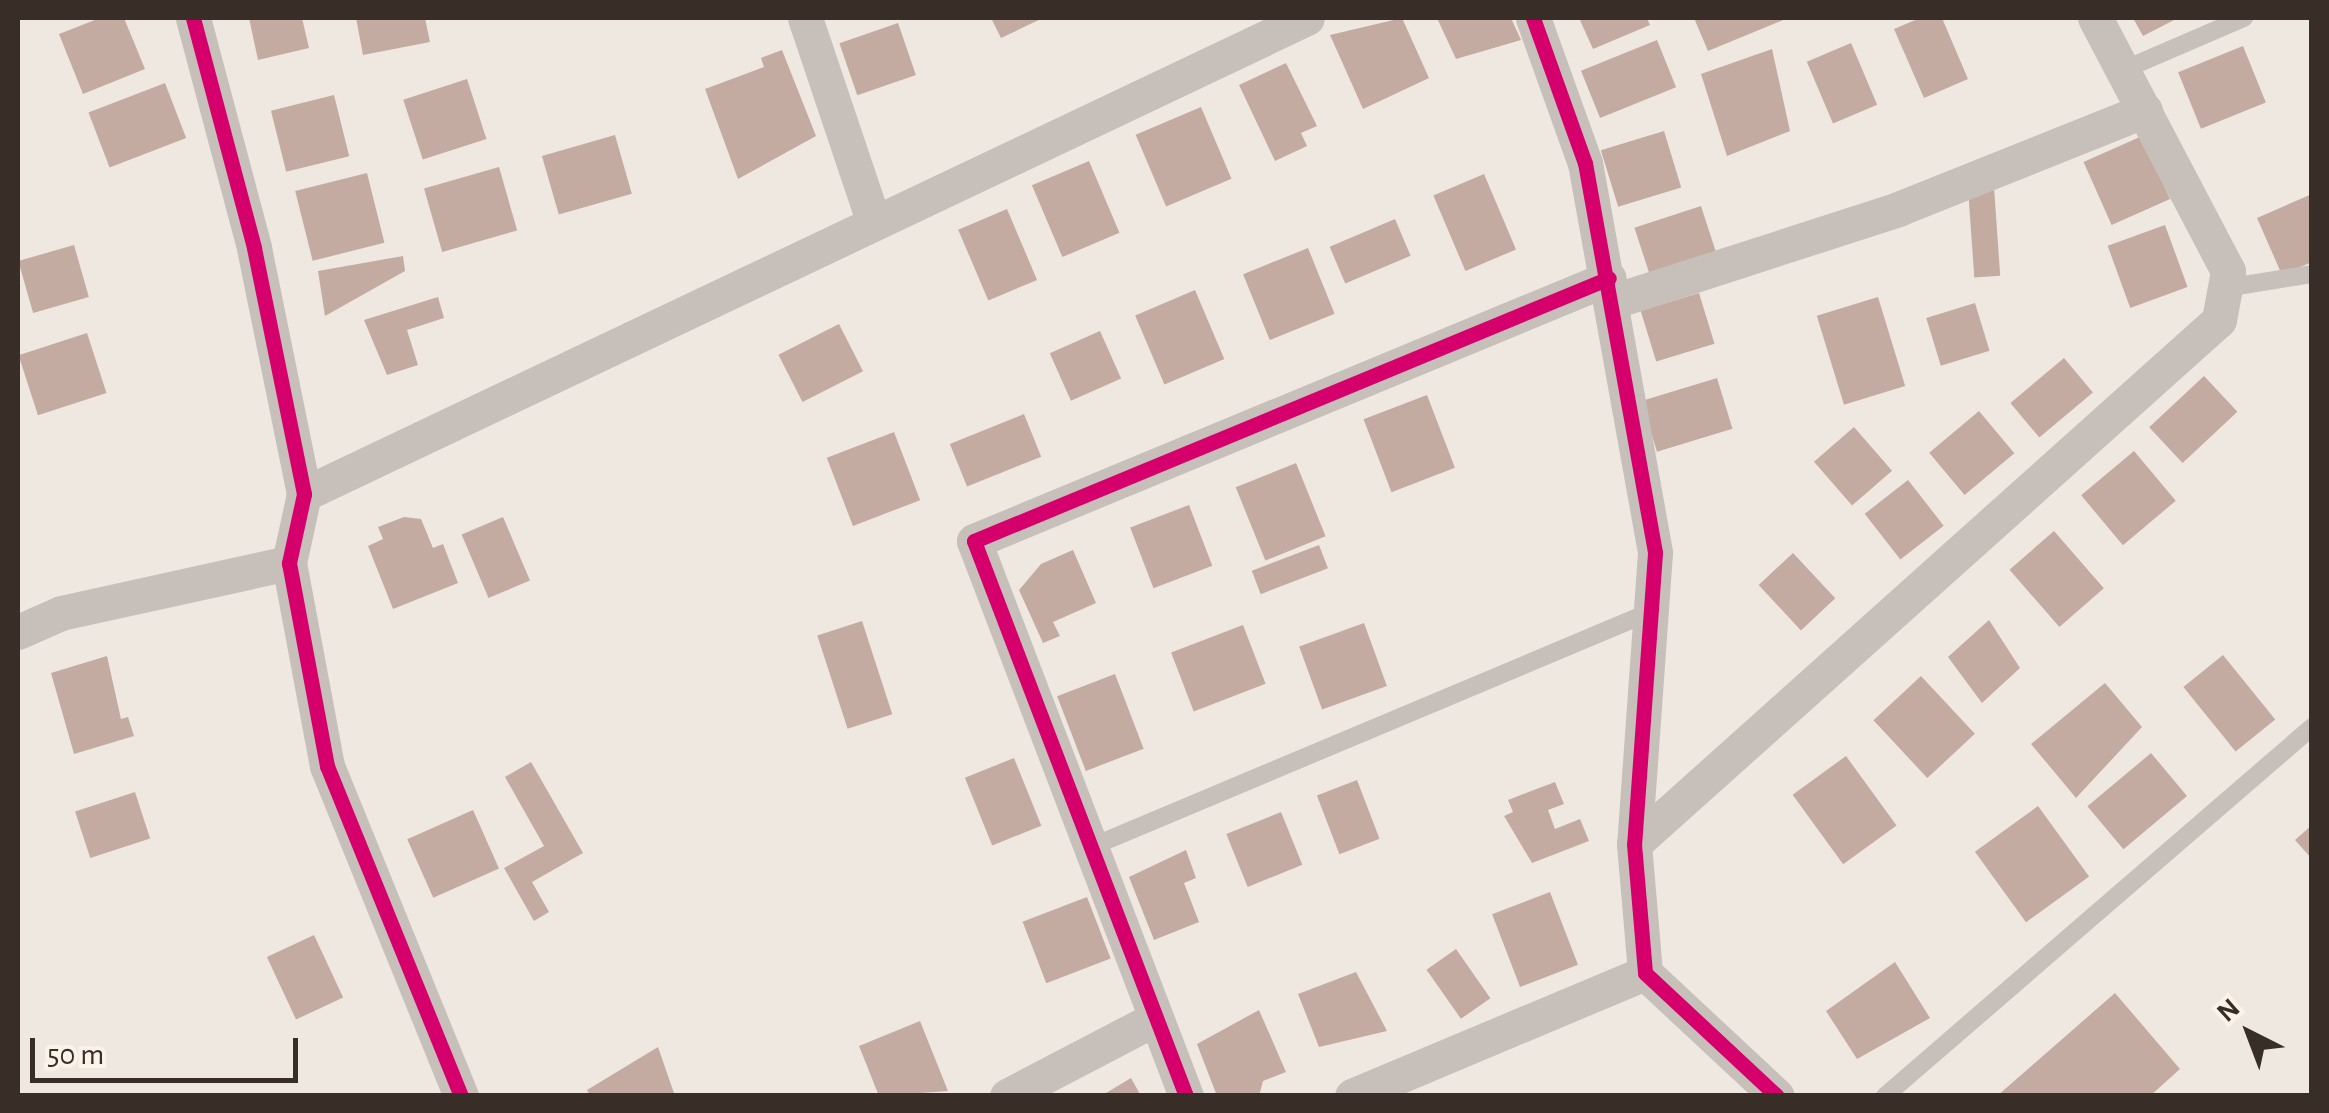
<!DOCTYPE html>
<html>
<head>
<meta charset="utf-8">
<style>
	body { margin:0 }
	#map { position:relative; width:2329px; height:1113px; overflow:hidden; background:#eee8e1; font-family:"Alegreya Sans",sans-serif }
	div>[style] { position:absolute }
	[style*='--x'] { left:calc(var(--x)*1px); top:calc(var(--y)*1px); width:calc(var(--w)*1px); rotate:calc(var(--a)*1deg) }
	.building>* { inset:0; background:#c4aba1; transform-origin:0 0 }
	.service>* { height:18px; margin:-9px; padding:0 9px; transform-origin:9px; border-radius:9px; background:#c7c0ba }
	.minor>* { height:35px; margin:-17.5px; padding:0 17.5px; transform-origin:17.5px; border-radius:17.5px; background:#c7c0ba }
	.cycleway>* { height:15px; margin:-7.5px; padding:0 7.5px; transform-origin:7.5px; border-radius:7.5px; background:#d6006c }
	span { translate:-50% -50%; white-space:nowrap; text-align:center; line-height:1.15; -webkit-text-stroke:10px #fbf2e8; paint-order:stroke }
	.frame { position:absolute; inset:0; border:20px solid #392d28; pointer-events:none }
	.north { position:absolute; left:2199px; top:983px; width:100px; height:100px; -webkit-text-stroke:8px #fbf2e8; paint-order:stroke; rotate:318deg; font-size:28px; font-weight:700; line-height:40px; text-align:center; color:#392d28 }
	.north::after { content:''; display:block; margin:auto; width:35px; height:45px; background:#392d28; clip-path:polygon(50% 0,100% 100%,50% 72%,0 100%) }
	.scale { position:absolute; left:30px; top:1038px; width:268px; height:45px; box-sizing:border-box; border:5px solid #392d28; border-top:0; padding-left:12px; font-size:30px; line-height:35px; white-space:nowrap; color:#392d28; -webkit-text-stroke:8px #fbf2e8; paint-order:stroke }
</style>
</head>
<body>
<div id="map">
	<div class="building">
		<i style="clip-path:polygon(100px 18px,124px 18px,145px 69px,83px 94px,59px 34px)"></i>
		<i style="clip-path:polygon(249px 18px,302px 18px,309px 48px,258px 60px)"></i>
		<i style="clip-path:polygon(356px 18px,425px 18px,430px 42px,363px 55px)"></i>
		<i style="clip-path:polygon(991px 18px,1043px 18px,1001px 38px)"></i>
		<i style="clip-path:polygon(1402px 18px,1429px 78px,1363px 109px,1330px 35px)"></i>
		<i style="clip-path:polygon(1437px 18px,1511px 18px,1521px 40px,1456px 59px)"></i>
		<i style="clip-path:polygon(1579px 18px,1647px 18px,1650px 25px,1593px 49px)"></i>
		<i style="clip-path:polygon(1694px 18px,1788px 18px,1708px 51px)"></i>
		<i style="clip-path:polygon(1920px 18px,1942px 18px,1968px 79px,1924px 98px,1894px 29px)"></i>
		<i style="clip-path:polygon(2133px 18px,2178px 18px,2143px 36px)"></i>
		<i style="left:898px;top:23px;width:55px;height:62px;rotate:71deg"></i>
		<i style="left:1657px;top:40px;width:51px;height:82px;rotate:68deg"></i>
		<i style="left:1851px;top:43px;width:67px;height:48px;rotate:67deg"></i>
		<i style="left:2243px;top:46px;width:61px;height:70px;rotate:68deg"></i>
		<i style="clip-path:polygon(1772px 49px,1790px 131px,1727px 156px,1701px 74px)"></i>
		<i style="clip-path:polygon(782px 50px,816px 136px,738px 179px,705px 89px,764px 67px,761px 58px)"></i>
		<i style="clip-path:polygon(1286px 63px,1317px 126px,1301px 133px,1307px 146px,1275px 161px,1239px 85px)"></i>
		<i style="left:467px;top:79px;width:63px;height:67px;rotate:72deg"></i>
		<i style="left:165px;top:83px;width:59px;height:82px;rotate:69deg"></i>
		<i style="left:334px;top:95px;width:63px;height:65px;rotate:76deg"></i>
		<i style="left:1201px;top:107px;width:78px;height:71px;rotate:67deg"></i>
		<i style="left:1664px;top:131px;width:59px;height:66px;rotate:73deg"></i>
		<i style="left:615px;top:135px;width:61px;height:76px;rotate:74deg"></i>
		<i style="left:2142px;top:136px;width:69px;height:64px;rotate:66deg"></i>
		<i style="left:1089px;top:161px;width:78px;height:62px;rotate:67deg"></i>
		<i style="left:499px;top:167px;width:66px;height:78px;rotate:74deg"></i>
		<i style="left:367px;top:173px;width:72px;height:74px;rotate:76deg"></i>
		<i style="left:1484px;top:174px;width:82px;height:55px;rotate:67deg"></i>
		<i style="left:1994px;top:187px;width:89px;height:26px;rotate:86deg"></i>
		<i style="clip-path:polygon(2312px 194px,2312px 262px,2282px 275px,2257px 218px)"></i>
		<i style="left:1701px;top:206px;width:48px;height:70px;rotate:72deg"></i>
		<i style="left:1007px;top:209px;width:77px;height:53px;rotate:67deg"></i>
		<i style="left:1395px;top:219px;width:40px;height:71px;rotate:67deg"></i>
		<i style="left:2165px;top:225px;width:66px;height:61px;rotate:70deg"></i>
		<i style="left:74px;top:245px;width:54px;height:58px;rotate:74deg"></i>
		<i style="left:1308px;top:248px;width:71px;height:70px;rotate:68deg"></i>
		<i style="clip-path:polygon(403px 256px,405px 271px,325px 316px,318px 271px)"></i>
		<i style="left:1195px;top:290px;width:75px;height:65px;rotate:67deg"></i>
		<i style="left:1699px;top:293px;width:53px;height:61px;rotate:73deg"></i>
		<i style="clip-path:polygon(438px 297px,444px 318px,407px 330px,418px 365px,387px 375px,364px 320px)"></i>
		<i style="left:1878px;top:297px;width:93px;height:64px;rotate:73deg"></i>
		<i style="left:1975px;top:303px;width:50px;height:51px;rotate:73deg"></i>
		<i style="left:839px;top:324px;width:53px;height:68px;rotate:63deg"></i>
		<i style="left:1100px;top:331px;width:52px;height:55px;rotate:66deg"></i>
		<i style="left:87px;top:333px;width:63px;height:72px;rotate:72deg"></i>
		<i style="left:2064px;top:358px;width:45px;height:70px;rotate:50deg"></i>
		<i style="left:2204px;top:376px;width:49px;height:75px;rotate:47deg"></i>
		<i style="left:1717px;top:378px;width:53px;height:79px;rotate:73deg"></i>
		<i style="left:1427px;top:395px;width:78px;height:68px;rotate:69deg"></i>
		<i style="left:1979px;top:411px;width:55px;height:65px;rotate:50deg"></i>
		<i style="left:1024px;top:414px;width:46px;height:80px;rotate:68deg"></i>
		<i style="left:1854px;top:427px;width:58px;height:53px;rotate:49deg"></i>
		<i style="left:894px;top:432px;width:73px;height:72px;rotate:69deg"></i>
		<i style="left:2134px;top:451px;width:65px;height:69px;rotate:50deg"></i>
		<i style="left:1296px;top:463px;width:79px;height:65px;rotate:68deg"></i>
		<i style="left:1908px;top:480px;width:58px;height:55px;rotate:52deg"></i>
		<i style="left:1189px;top:505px;width:65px;height:63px;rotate:69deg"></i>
		<i style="clip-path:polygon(404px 517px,421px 519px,433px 548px,443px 544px,458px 583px,393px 609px,368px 546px,383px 539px,378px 527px)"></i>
		<i style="left:503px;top:517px;width:69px;height:45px;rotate:67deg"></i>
		<i style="left:2054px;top:531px;width:76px;height:59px;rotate:49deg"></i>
		<i style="left:1319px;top:545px;width:25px;height:72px;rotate:69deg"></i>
		<i style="clip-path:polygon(1073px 550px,1096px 603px,1053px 622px,1060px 636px,1043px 643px,1019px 590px,1041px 564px)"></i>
		<i style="left:1793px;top:553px;width:62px;height:47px;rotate:47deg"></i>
		<i style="clip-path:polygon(1989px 620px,2020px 668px,1982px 703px,1948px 657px)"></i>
		<i style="left:862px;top:621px;width:98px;height:47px;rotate:72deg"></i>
		<i style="left:1364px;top:623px;width:67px;height:69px;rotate:70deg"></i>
		<i style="left:1243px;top:625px;width:63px;height:77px;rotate:69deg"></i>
		<i style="left:2223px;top:655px;width:83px;height:51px;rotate:51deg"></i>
		<i style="clip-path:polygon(107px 656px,121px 719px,128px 717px,134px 736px,74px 754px,51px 673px)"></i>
		<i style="left:1115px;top:674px;width:80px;height:62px;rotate:69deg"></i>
		<i style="left:1921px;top:676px;width:79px;height:65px;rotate:47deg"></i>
		<i style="clip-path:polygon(2105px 683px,2142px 727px,2076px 798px,2031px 744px)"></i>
		<i style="left:2151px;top:753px;width:56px;height:83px;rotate:50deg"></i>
		<i style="left:1846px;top:756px;width:86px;height:66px;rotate:54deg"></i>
		<i style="left:1014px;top:758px;width:73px;height:53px;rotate:68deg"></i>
		<i style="clip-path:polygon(531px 762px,583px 853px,532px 882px,549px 912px,534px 921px,504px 868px,544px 846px,505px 777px)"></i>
		<i style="left:1357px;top:780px;width:63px;height:43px;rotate:69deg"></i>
		<i style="clip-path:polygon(1555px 782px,1564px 804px,1548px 810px,1555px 829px,1580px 819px,1589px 841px,1532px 863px,1504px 816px,1513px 812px,1508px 800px)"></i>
		<i style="left:135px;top:792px;width:49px;height:63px;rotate:72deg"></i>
		<i style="left:2038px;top:806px;width:87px;height:78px;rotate:54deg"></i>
		<i style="left:473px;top:810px;width:64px;height:72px;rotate:66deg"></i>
		<i style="left:1281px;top:812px;width:57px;height:59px;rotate:68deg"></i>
		<i style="clip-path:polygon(2312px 825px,2312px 859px,2295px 840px)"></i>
		<i style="clip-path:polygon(1186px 850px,1196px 878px,1184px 883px,1199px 922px,1154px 940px,1129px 877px)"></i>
		<i style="left:1550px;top:892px;width:78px;height:62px;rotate:69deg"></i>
		<i style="left:1087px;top:897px;width:66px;height:69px;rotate:69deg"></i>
		<i style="left:314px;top:935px;width:69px;height:52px;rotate:65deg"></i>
		<i style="left:1456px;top:949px;width:60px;height:36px;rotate:55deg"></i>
		<i style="clip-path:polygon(1895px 962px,1930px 1018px,1857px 1059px,1826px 1011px)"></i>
		<i style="clip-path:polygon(1356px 972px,1387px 1031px,1319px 1047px,1298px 994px)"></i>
		<i style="clip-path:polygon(2115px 993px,2180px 1069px,2150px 1096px,1997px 1096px)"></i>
		<i style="clip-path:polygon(1259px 1010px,1286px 1072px,1263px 1081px,1259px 1096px,1217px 1096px,1197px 1044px)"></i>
		<i style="clip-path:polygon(920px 1021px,948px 1091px,879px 1096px,859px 1046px)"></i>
		<i style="clip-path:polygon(658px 1047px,675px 1096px,590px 1096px,587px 1090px)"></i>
		<i style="clip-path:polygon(1131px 1078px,1141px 1096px,1101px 1096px)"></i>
	</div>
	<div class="service">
		<i style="--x:2123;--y:70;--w:132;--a:-23.3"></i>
		<i style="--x:2225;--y:288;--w:88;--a:-9.1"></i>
		<i style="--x:1091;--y:847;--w:606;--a:-22.8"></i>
		<i style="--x:1885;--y:1096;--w:564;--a:-40.83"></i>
	</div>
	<div class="minor">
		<i style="--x:193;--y:18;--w:238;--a:75.1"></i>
		<i style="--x:254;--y:248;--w:251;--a:78.5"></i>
		<i style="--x:304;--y:494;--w:71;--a:102.3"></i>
		<i style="--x:289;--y:563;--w:207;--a:79.4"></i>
		<i style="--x:327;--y:766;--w:356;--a:67.9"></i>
		<i style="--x:805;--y:18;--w:213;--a:71.4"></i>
		<i style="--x:1533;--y:18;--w:154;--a:70.3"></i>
		<i style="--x:1585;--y:163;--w:396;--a:79.8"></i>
		<i style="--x:1655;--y:553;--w:292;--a:94.1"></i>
		<i style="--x:1634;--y:844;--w:129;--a:85.1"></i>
		<i style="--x:1645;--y:973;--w:180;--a:43"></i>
		<i style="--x:1614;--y:301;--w:299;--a:-17.9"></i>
		<i style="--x:1898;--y:209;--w:266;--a:-21.8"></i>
		<i style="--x:304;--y:494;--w:1110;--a:-25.39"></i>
		<i style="--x:18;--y:632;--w:47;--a:-23.8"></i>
		<i style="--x:61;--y:613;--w:233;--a:-12.4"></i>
		<i style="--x:1634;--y:844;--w:785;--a:-41.85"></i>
		<i style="--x:2219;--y:320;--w:50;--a:-79.6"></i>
		<i style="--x:2228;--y:271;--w:286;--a:-117.7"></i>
		<i style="--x:1007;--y:1096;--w:168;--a:-27.6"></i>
		<i style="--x:1186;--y:1096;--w:594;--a:-110.91"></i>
		<i style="--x:974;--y:541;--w:687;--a:-22.5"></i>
		<i style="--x:1352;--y:1096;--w:318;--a:-22.8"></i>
	</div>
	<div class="cycleway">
		<i style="--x:193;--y:18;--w:238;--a:75.1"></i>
		<i style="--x:254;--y:248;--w:251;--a:78.5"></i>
		<i style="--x:304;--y:494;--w:71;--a:102.3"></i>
		<i style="--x:289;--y:563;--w:207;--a:79.4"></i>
		<i style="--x:327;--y:766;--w:356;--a:67.9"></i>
		<i style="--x:1533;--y:18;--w:154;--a:70.3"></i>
		<i style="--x:1585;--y:163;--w:396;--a:79.8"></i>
		<i style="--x:1655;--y:553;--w:292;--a:94.1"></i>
		<i style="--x:1634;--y:844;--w:129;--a:85.1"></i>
		<i style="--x:1645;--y:973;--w:180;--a:43"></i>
		<i style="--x:1186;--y:1096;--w:594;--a:-110.91"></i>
		<i style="--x:974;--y:541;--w:687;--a:-22.5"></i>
	</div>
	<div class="frame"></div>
	<div class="north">N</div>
	<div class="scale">50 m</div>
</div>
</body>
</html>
